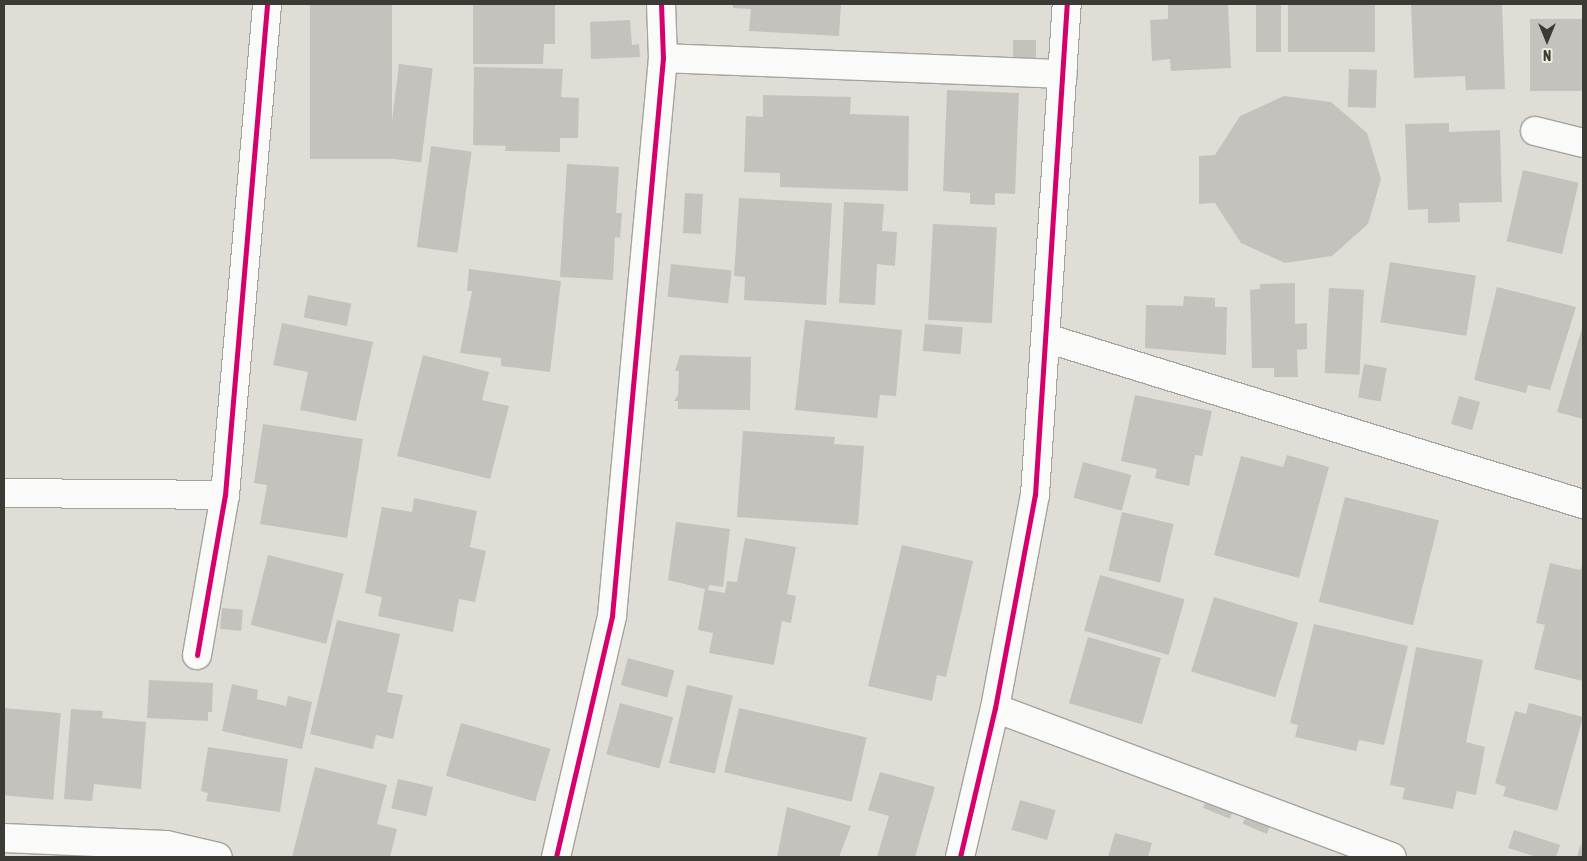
<!DOCTYPE html>
<html>
<head>
<meta charset="utf-8">
<style>
	body { margin:0 }
	#map { position:relative; width:1587px; height:861px; overflow:hidden; background:#e0ddd6; font-family:"Asap Condensed",sans-serif }
	div>[style] { position:absolute }
	[style*='--x'] { left:calc(var(--x)*1px); top:calc(var(--y)*1px); width:calc(var(--w)*1px); rotate:calc(var(--a)*1deg) }
	.building>* { inset:0; background:#c4c2bd; transform-origin:0 0 }
	.roads { filter:drop-shadow(1px 0 #a5a39d) drop-shadow(-1px 0 #a5a39d) drop-shadow(0 1px #a5a39d) drop-shadow(0 -1px #a5a39d) }
	.street>* { height:28px; margin:-14px; padding:0 14px; transform-origin:14px; border-radius:14px; background:#fafaf9 }
	.cycleway>* { height:5px; margin:-2.5px; padding:0 2.5px; transform-origin:2.5px; border-radius:2.5px; background:#d6006c }
	span { translate:-50% -50%; white-space:nowrap; text-align:center; line-height:1.15; -webkit-text-stroke:4px #f1ece0; paint-order:stroke }
	.frame { position:absolute; inset:0; border:5px solid #3b3a35; pointer-events:none }
	.north { position:absolute; left:1522px; top:15px; width:50px; height:50px; -webkit-text-stroke:4px #f1ece0; paint-order:stroke; rotate:180deg; font-size:14px; font-weight:700; line-height:20px; text-align:center; color:#3b3a35 }
	.north::after { content:''; display:block; margin:auto; width:18px; height:22px; background:#3b3a35; clip-path:polygon(50% 0,100% 100%,50% 72%,0 100%) }
</style>
</head>
<body>
<div id="map">
	<div class="building">
		<i style="left:310px;top:4px;width:82px;height:155px"></i>
		<i style="clip-path:polygon(473px 4px,555px 4px,555px 44px,544px 44px,543px 64px,473px 64px)"></i>
		<i style="clip-path:polygon(733px 4px,841px 4px,839px 36px,749px 31px,751px 9px,733px 8px)"></i>
		<i style="clip-path:polygon(1168px 4px,1228px 4px,1231px 68px,1171px 71px,1170px 59px,1152px 61px,1150px 20px,1168px 19px)"></i>
		<i style="left:1256px;top:4px;width:25px;height:48px"></i>
		<i style="left:1288px;top:4px;width:87px;height:48px"></i>
		<i style="clip-path:polygon(1411px 4px,1502px 4px,1505px 89px,1466px 90px,1465px 76px,1414px 78px)"></i>
		<i style="left:1583px;top:19px;width:72px;height:53px;rotate:90deg"></i>
		<i style="clip-path:polygon(630px 20px,632px 45px,639px 44px,640px 57px,591px 59px,590px 22px)"></i>
		<i style="left:1013px;top:40px;width:23px;height:21px"></i>
		<i style="left:399px;top:64px;width:34px;height:95px;rotate:7deg"></i>
		<i style="clip-path:polygon(474px 67px,563px 69px,561px 97px,579px 98px,578px 138px,560px 138px,560px 152px,505px 151px,506px 146px,473px 145px)"></i>
		<i style="left:1349px;top:69px;width:28px;height:38px;rotate:2deg"></i>
		<i style="clip-path:polygon(947px 90px,1019px 93px,1015px 194px,995px 193px,995px 205px,970px 204px,970px 193px,943px 191px)"></i>
		<i style="clip-path:polygon(763px 95px,851px 97px,850px 114px,909px 116px,908px 191px,780px 187px,780px 173px,744px 172px,746px 116px,763px 117px)"></i>
		<i style="clip-path:polygon(1284px 96px,1331px 102px,1367px 133px,1381px 179px,1368px 224px,1332px 256px,1285px 263px,1241px 243px,1215px 203px,1199px 204px,1199px 156px,1215px 155px,1240px 116px)"></i>
		<i style="clip-path:polygon(1449px 123px,1449px 132px,1500px 130px,1502px 202px,1459px 203px,1460px 222px,1428px 223px,1428px 209px,1408px 210px,1405px 124px)"></i>
		<i style="left:431px;top:146px;width:41px;height:102px;rotate:8deg"></i>
		<i style="clip-path:polygon(567px 164px,619px 167px,616px 213px,622px 213px,620px 238px,615px 237px,613px 280px,560px 277px)"></i>
		<i style="left:1523px;top:170px;width:57px;height:73px;rotate:13deg"></i>
		<i style="left:685px;top:193px;width:18px;height:40px;rotate:3deg"></i>
		<i style="clip-path:polygon(739px 198px,832px 203px,826px 305px,744px 300px,745px 277px,734px 276px)"></i>
		<i style="clip-path:polygon(844px 202px,884px 204px,882px 231px,897px 232px,895px 266px,877px 264px,875px 305px,839px 303px)"></i>
		<i style="left:933px;top:224px;width:64px;height:96px;rotate:3deg"></i>
		<i style="left:1390px;top:262px;width:87px;height:61px;rotate:9deg"></i>
		<i style="left:671px;top:264px;width:61px;height:33px;rotate:6deg"></i>
		<i style="clip-path:polygon(469px 269px,561px 281px,550px 372px,501px 366px,501px 358px,460px 353px,472px 291px,467px 291px)"></i>
		<i style="clip-path:polygon(1295px 283px,1295px 324px,1307px 323px,1307px 349px,1297px 350px,1298px 377px,1274px 377px,1274px 368px,1252px 368px,1250px 290px,1260px 289px,1260px 284px)"></i>
		<i style="clip-path:polygon(1497px 287px,1576px 307px,1550px 390px,1528px 385px,1526px 393px,1474px 380px)"></i>
		<i style="left:1329px;top:288px;width:35px;height:85px;rotate:3deg"></i>
		<i style="left:308px;top:295px;width:44px;height:23px;rotate:11deg"></i>
		<i style="clip-path:polygon(1184px 296px,1215px 298px,1215px 307px,1227px 307px,1226px 355px,1145px 348px,1146px 305px,1183px 306px)"></i>
		<i style="clip-path:polygon(805px 320px,902px 330px,896px 396px,880px 395px,877px 418px,795px 410px)"></i>
		<i style="clip-path:polygon(282px 323px,373px 342px,356px 421px,300px 410px,308px 372px,273px 365px)"></i>
		<i style="left:925px;top:324px;width:38px;height:27px;rotate:5deg"></i>
		<i style="clip-path:polygon(1583px 325px,1583px 419px,1557px 412px)"></i>
		<i style="clip-path:polygon(423px 355px,489px 372px,482px 400px,509px 406px,490px 479px,397px 456px)"></i>
		<i style="clip-path:polygon(680px 355px,751px 357px,750px 410px,678px 409px,678px 401px,674px 401px,678px 395px,679px 371px,675px 371px)"></i>
		<i style="left:1364px;top:364px;width:23px;height:34px;rotate:10deg"></i>
		<i style="clip-path:polygon(1135px 395px,1212px 411px,1202px 456px,1195px 455px,1189px 486px,1155px 478px,1157px 469px,1121px 461px)"></i>
		<i style="left:1459px;top:396px;width:22px;height:29px;rotate:16deg"></i>
		<i style="clip-path:polygon(263px 424px,363px 439px,347px 538px,260px 524px,267px 485px,254px 483px)"></i>
		<i style="clip-path:polygon(743px 431px,835px 437px,834px 444px,864px 446px,858px 525px,737px 517px)"></i>
		<i style="clip-path:polygon(1287px 455px,1329px 467px,1299px 578px,1214px 555px,1241px 456px,1283px 467px)"></i>
		<i style="left:1083px;top:462px;width:50px;height:37px;rotate:15deg"></i>
		<i style="left:1345px;top:497px;width:97px;height:108px;rotate:14deg"></i>
		<i style="clip-path:polygon(414px 498px,477px 511px,470px 547px,486px 551px,475px 602px,459px 599px,453px 632px,378px 616px,382px 597px,365px 593px,382px 507px,412px 512px)"></i>
		<i style="left:1122px;top:512px;width:53px;height:60px;rotate:13deg"></i>
		<i style="clip-path:polygon(676px 522px,730px 529px,723px 587px,709px 585px,708px 590px,725px 593px,727px 581px,737px 582px,745px 538px,796px 547px,787px 594px,796px 596px,791px 623px,782px 621px,774px 665px,709px 653px,713px 633px,698px 630px,705px 589px,668px 580px)"></i>
		<i style="clip-path:polygon(902px 545px,973px 561px,946px 677px,937px 675px,932px 701px,868px 686px)"></i>
		<i style="left:268px;top:555px;width:78px;height:72px;rotate:14deg"></i>
		<i style="clip-path:polygon(1550px 563px,1580px 570px,1583px 563px,1583px 681px,1534px 669px,1545px 625px,1536px 623px)"></i>
		<i style="left:1100px;top:575px;width:88px;height:58px;rotate:16deg"></i>
		<i style="left:1214px;top:597px;width:88px;height:78px;rotate:17deg"></i>
		<i style="left:222px;top:608px;width:21px;height:21px;rotate:5deg"></i>
		<i style="clip-path:polygon(337px 620px,400px 634px,387px 692px,403px 695px,393px 739px,376px 735px,373px 749px,310px 734px)"></i>
		<i style="clip-path:polygon(1314px 624px,1408px 646px,1384px 745px,1359px 740px,1356px 751px,1295px 737px,1298px 725px,1290px 723px)"></i>
		<i style="left:1088px;top:637px;width:76px;height:69px;rotate:16deg"></i>
		<i style="clip-path:polygon(1416px 647px,1483px 660px,1466px 742px,1485px 747px,1476px 795px,1457px 791px,1453px 809px,1402px 799px,1405px 788px,1390px 785px)"></i>
		<i style="left:628px;top:658px;width:48px;height:28px;rotate:15deg"></i>
		<i style="clip-path:polygon(149px 680px,213px 683px,212px 712px,208px 712px,208px 721px,147px 718px)"></i>
		<i style="clip-path:polygon(232px 684px,258px 690px,257px 699px,286px 706px,288px 696px,312px 702px,302px 749px,222px 731px)"></i>
		<i style="left:687px;top:685px;width:47px;height:80px;rotate:13deg"></i>
		<i style="left:620px;top:703px;width:55px;height:53px;rotate:15deg"></i>
		<i style="clip-path:polygon(1529px 703px,1583px 717px,1557px 811px,1503px 796px,1506px 787px,1495px 783px,1515px 711px,1526px 714px)"></i>
		<i style="left:4px;top:708px;width:57px;height:87px;rotate:5deg"></i>
		<i style="left:739px;top:708px;width:131px;height:66px;rotate:13deg"></i>
		<i style="clip-path:polygon(71px 709px,103px 711px,102px 718px,146px 722px,141px 789px,94px 784px,92px 801px,64px 799px)"></i>
		<i style="left:461px;top:723px;width:93px;height:55px;rotate:16deg"></i>
		<i style="clip-path:polygon(208px 747px,288px 759px,280px 812px,206px 801px,208px 793px,201px 791px)"></i>
		<i style="clip-path:polygon(315px 767px,387px 785px,377px 824px,397px 829px,390px 857px,292px 857px)"></i>
		<i style="clip-path:polygon(880px 772px,935px 787px,915px 857px,877px 857px,889px 816px,868px 810px)"></i>
		<i style="left:398px;top:779px;width:36px;height:30px;rotate:13deg"></i>
		<i style="left:1209px;top:793px;width:29px;height:16px;rotate:22deg"></i>
		<i style="left:1020px;top:800px;width:37px;height:31px;rotate:16deg"></i>
		<i style="clip-path:polygon(787px 807px,851px 826px,839px 857px,777px 857px)"></i>
		<i style="left:1249px;top:809px;width:26px;height:16px;rotate:23deg"></i>
		<i style="clip-path:polygon(1514px 830px,1560px 845px,1556px 857px,1537px 857px,1508px 848px)"></i>
		<i style="clip-path:polygon(1115px 833px,1152px 843px,1148px 857px,1108px 857px)"></i>
		<i style="clip-path:polygon(1581px 843px,1583px 857px,1577px 857px)"></i>
	</div>
	<div class="roads">
		<div class="street">
			<i style="--x:663;--y:58;--w:400;--a:2.3"></i>
			<i style="--x:1535;--y:131;--w:49;--a:14"></i>
			<i style="--x:1046;--y:338;--w:562;--a:17.18"></i>
			<i style="--x:4;--y:493;--w:221;--a:0.5"></i>
			<i style="--x:197;--y:655;--w:162;--a:-80.1"></i>
			<i style="--x:225;--y:495;--w:493;--a:-85.1"></i>
			<i style="--x:995;--y:708;--w:424;--a:20.6"></i>
			<i style="--x:4;--y:838;--w:162;--a:2.5"></i>
			<i style="--x:166;--y:845;--w:53;--a:13"></i>
			<i style="--x:556;--y:857;--w:247;--a:-76.9"></i>
			<i style="--x:612;--y:616;--w:560;--a:-84.78"></i>
			<i style="--x:663;--y:58;--w:54;--a:-92.1"></i>
			<i style="--x:960;--y:857;--w:153;--a:-76.8"></i>
			<i style="--x:995;--y:708;--w:217;--a:-79.4"></i>
			<i style="--x:1035;--y:495;--w:492;--a:-86.3"></i>
		</div>
	</div>
	<div class="cycleway">
		<i style="--x:197;--y:655;--w:162;--a:-80.1"></i>
		<i style="--x:225;--y:495;--w:493;--a:-85.1"></i>
		<i style="--x:556;--y:857;--w:247;--a:-76.9"></i>
		<i style="--x:612;--y:616;--w:560;--a:-84.78"></i>
		<i style="--x:663;--y:58;--w:54;--a:-92.1"></i>
		<i style="--x:960;--y:857;--w:153;--a:-76.8"></i>
		<i style="--x:995;--y:708;--w:217;--a:-79.4"></i>
		<i style="--x:1035;--y:495;--w:492;--a:-86.3"></i>
	</div>
	<div class="frame"></div>
	<div class="north">N</div>
</div>
</body>
</html>
